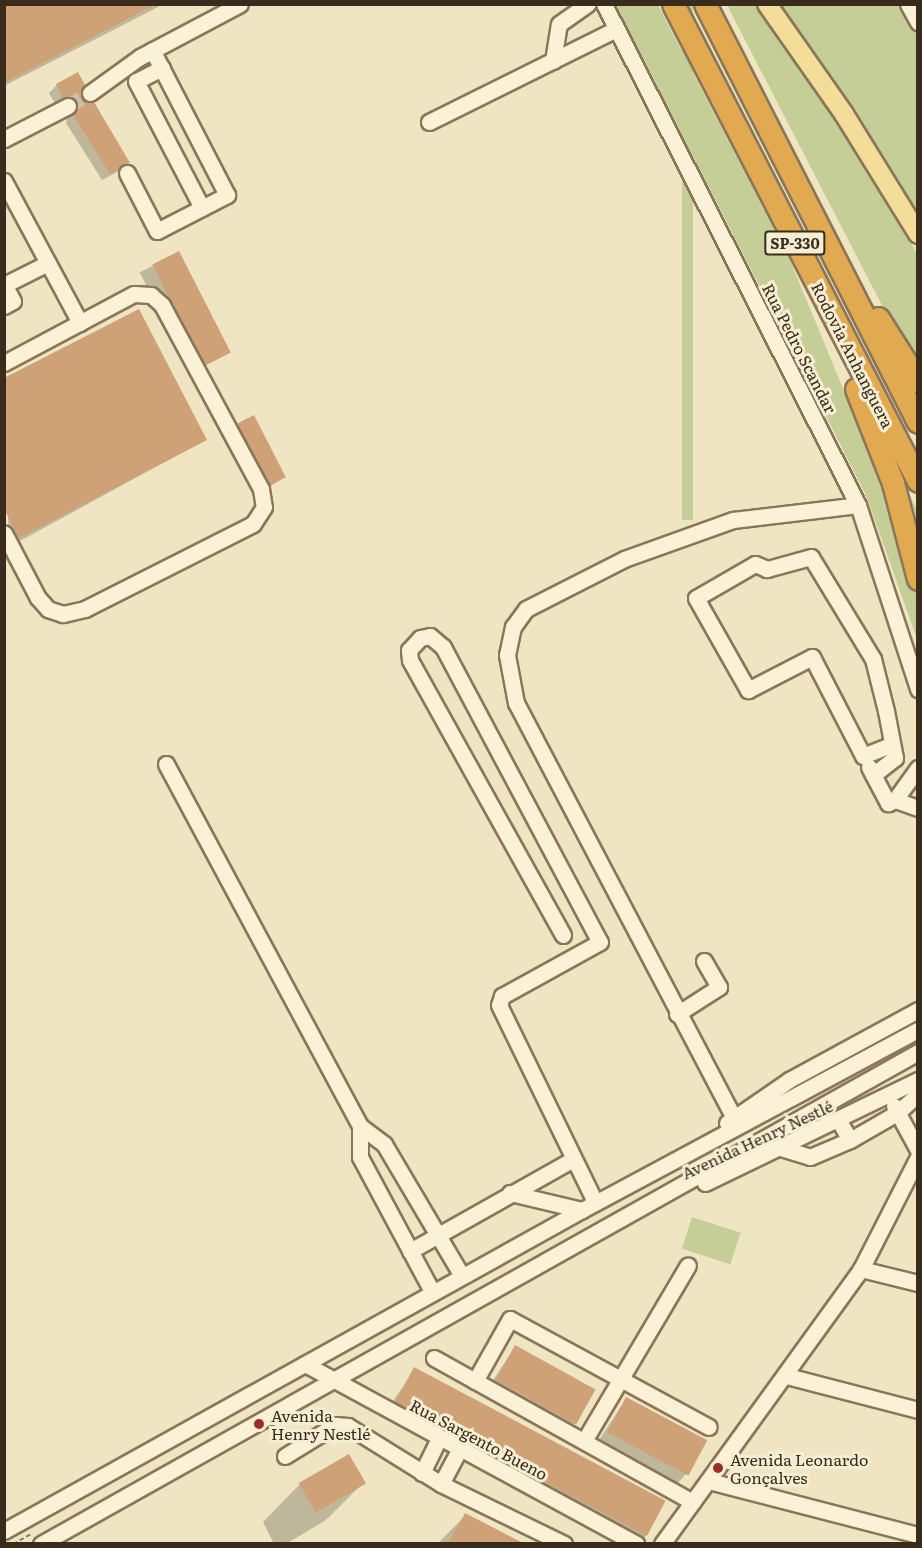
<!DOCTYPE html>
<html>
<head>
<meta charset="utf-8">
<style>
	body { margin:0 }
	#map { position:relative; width:922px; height:1548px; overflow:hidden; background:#efe5c2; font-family:Literata,serif }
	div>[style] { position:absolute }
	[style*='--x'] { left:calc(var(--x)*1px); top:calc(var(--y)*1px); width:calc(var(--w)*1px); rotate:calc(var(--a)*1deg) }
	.green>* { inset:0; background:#c4ce96; transform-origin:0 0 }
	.shadow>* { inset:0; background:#0003; transform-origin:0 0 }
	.building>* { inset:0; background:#cea177; transform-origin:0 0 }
	.minor-tunnel>* { height:15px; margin-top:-7.5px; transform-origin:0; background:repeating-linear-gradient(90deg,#cbc0a1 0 15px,transparent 0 23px) }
	.path>* { height:2px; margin-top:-1px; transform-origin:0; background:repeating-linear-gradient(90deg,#8a7659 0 4.5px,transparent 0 7.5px) }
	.roads { filter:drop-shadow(2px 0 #8a7659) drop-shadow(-2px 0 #8a7659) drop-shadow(0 2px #8a7659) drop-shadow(0 -2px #8a7659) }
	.minor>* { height:15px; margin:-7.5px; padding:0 7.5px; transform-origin:7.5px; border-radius:7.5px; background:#faf1d6 }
	.major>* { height:18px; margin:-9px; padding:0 9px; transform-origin:9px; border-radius:9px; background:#f3dd99 }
	.highway>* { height:21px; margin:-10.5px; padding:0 10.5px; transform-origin:10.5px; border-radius:10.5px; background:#e1aa50 }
	.dots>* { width:16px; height:16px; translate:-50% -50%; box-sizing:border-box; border:3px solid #f6eed2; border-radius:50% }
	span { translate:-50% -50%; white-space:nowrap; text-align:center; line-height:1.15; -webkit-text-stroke:6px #f6eed2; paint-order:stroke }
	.shield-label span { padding:2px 4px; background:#f6eed2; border:2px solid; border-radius:4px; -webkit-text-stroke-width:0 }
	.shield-label { font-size:15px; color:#392c1d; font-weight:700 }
	.street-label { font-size:16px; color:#392c1d }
	.poi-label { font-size:16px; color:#392c1d }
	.left { translate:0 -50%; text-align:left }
	.frame { position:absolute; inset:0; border:6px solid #392c1d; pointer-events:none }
</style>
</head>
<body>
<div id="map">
	<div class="green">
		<i style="clip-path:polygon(616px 5px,658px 5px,789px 258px,900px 526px,917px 594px,917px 639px,866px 495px)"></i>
		<i style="left:682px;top:5px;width:11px;height:515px"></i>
		<i style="clip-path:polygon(727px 5px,756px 5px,851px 135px,917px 254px,917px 373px)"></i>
		<i style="clip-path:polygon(778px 5px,903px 5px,917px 31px,917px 217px,857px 116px)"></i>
		<i style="clip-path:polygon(898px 471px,917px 510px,917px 543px)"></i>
		<i style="left:692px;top:1217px;width:51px;height:33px;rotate:18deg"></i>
	</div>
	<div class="shadow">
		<i style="clip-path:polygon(4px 4px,164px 4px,4px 86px)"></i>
		<i style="clip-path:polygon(57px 85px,80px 99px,128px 162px,121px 170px,102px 180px,66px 123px,70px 109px,56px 105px,49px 93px)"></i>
		<i style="left:178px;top:253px;width:111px;height:43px;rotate:63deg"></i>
		<i style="clip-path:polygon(4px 380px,205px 440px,9px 547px)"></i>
		<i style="clip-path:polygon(238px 425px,284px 477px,262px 492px,230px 433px)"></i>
		<i style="clip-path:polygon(515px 1347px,575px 1423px,565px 1433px,486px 1391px)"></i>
		<i style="clip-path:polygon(415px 1369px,663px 1503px,645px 1537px,638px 1544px,384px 1414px)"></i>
		<i style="clip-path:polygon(626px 1399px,686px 1474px,676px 1485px,597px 1443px)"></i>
		<i style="clip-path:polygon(364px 1482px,326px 1520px,286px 1544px,274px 1544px,263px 1522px,300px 1484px)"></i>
		<i style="clip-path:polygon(466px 1515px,513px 1544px,437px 1544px)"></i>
	</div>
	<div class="building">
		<i style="clip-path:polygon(4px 4px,156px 4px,4px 83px)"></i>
		<i style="clip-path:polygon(78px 72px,85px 85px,82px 98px,94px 102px,130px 163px,110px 174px,73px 115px,76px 101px,63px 98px,56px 84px)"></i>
		<i style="left:179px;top:251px;width:114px;height:30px;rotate:63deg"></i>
		<i style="clip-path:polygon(139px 309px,207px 440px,19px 538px,4px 509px,4px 378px)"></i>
		<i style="left:254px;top:415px;width:70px;height:19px;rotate:63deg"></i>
		<i style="left:515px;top:1345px;width:92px;height:40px;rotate:29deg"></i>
		<i style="left:414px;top:1367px;width:285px;height:40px;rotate:28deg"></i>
		<i style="left:626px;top:1397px;width:92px;height:40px;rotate:28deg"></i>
		<i style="left:349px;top:1454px;width:34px;height:58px;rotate:60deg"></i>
		<i style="clip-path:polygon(465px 1513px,525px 1544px,448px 1544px)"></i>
	</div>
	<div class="minor-tunnel">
		<i style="--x:68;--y:106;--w:26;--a:-31"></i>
	</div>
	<div class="path">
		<i style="--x:13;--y:1544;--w:21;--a:-29"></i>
	</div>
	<div class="roads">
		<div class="minor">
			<i style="--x:604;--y:4;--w:562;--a:63.12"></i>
			<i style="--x:858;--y:505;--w:194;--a:71.9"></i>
			<i style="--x:908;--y:4;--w:21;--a:61"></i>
			<i style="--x:553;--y:61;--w:37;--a:-81"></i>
			<i style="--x:559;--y:24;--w:35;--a:-35"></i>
			<i style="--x:162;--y:68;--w:29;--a:153"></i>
			<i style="--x:136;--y:81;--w:143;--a:62.5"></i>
			<i style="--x:90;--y:93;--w:62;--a:-35.8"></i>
			<i style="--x:140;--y:57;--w:113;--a:-27.9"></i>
			<i style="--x:429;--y:122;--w:209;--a:-26.4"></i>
			<i style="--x:4;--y:139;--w:72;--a:-27.3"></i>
			<i style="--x:127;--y:173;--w:65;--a:62.7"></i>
			<i style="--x:157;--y:231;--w:79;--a:-27.2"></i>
			<i style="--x:227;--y:195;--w:163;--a:-117.3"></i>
			<i style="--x:4;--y:181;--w:161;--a:61.8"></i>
			<i style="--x:4;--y:285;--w:49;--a:-26.6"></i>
			<i style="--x:4;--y:306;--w:10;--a:-29"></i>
			<i style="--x:13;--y:301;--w:17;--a:-118"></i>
			<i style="--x:4;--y:363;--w:147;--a:-28"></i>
			<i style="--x:134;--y:294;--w:17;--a:3"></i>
			<i style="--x:151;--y:295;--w:15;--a:42"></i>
			<i style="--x:162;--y:305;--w:209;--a:61.7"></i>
			<i style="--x:261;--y:489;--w:18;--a:81"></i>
			<i style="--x:264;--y:507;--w:20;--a:123"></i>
			<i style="--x:253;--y:524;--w:188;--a:153.2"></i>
			<i style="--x:85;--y:609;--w:23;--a:167"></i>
			<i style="--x:63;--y:614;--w:16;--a:-162"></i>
			<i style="--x:48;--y:609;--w:15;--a:-132"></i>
			<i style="--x:38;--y:598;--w:73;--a:-117.6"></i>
			<i style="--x:166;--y:764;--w:411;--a:61.8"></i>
			<i style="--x:360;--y:1126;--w:31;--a:90"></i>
			<i style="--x:360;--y:1157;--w:154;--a:61.8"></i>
			<i style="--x:869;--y:767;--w:41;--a:62.2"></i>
			<i style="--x:888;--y:803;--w:8;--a:-23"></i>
			<i style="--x:918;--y:768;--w:39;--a:126"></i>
			<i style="--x:895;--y:800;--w:24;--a:19"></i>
			<i style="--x:873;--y:775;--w:28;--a:-38"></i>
			<i style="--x:895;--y:758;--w:48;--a:-100.8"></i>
			<i style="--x:886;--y:711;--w:54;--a:-104"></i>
			<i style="--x:873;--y:659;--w:119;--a:-121.3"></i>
			<i style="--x:811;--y:557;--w:46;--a:164.7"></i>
			<i style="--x:767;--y:569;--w:13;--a:-157"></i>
			<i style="--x:755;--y:564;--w:68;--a:150"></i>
			<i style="--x:696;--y:598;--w:106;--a:60.5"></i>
			<i style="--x:748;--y:690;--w:72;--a:-27.3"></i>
			<i style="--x:812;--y:657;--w:111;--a:62.7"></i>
			<i style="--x:863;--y:756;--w:31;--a:-22"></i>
			<i style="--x:563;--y:935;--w:315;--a:-119.1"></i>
			<i style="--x:410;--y:660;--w:10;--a:-96"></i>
			<i style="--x:409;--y:650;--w:16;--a:-47"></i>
			<i style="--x:420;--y:638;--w:10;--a:-11"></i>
			<i style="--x:430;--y:636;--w:17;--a:40"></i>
			<i style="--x:443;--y:647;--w:334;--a:62"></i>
			<i style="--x:600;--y:942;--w:112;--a:151.1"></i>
			<i style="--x:502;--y:996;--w:9;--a:108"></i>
			<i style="--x:499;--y:1005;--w:219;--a:64"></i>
			<i style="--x:677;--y:1014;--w:50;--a:-32.7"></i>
			<i style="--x:719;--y:987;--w:30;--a:-120"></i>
			<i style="--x:894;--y:1106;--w:50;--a:61.4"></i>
			<i style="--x:734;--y:1118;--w:469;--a:-117.7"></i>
			<i style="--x:516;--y:703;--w:49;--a:-100.6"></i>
			<i style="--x:507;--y:655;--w:29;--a:-78"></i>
			<i style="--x:513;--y:627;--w:22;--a:-54"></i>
			<i style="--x:526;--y:609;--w:110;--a:-27"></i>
			<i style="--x:624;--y:559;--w:116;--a:-19.7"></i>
			<i style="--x:733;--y:520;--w:126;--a:-6.8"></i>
			<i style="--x:839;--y:1121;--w:22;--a:60"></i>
			<i style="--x:850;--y:1140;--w:54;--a:-29.9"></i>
			<i style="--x:897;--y:1113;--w:28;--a:-42"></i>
			<i style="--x:727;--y:1123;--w:75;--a:-34.7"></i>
			<i style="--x:789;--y:1080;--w:147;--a:-28.5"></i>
			<i style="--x:360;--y:1126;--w:30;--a:37"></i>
			<i style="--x:384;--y:1144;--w:153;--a:59.4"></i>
			<i style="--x:781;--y:1148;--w:30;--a:17"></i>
			<i style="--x:810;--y:1157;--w:43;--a:-23"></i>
			<i style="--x:705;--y:1183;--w:237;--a:-25.8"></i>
			<i style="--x:510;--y:1193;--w:74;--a:13.3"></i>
			<i style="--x:410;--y:1251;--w:187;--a:-29.4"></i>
			<i style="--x:861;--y:1269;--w:59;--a:13.8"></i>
			<i style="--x:434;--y:1358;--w:296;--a:29.1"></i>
			<i style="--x:305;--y:1364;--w:377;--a:28.5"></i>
			<i style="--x:787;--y:1376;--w:135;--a:14.5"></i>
			<i style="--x:475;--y:1381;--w:71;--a:-60.6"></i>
			<i style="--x:510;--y:1319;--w:226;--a:28.5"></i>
			<i style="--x:584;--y:1441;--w:204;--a:-59.4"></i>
			<i style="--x:285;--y:1456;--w:59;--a:-31.8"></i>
			<i style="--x:335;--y:1425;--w:13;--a:4"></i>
			<i style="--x:348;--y:1426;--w:110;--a:31.9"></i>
			<i style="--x:441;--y:1484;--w:137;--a:26"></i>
			<i style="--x:422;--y:1473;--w:39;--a:-64"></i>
			<i style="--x:709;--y:1481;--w:216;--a:14.5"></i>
			<i style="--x:441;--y:1484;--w:40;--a:-62"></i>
			<i style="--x:4;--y:1531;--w:661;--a:-29.05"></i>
			<i style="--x:582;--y:1210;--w:381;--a:-28.2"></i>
			<i style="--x:41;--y:1544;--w:1006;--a:-29.29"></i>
			<i style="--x:662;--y:1544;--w:339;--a:-54.1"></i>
			<i style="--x:861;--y:1269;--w:126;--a:-63"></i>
		</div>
		<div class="major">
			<i style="--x:767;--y:4;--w:134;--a:55"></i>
			<i style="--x:844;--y:114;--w:141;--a:58.3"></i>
		</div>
		<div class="highway">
			<i style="--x:673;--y:4;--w:536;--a:62.81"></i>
			<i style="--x:705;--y:4;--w:469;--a:63"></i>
			<i style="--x:878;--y:318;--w:75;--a:57.6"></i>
			<i style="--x:856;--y:389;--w:101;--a:68.5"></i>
			<i style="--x:893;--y:483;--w:99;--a:75.4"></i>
		</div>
	</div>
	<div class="dots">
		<i style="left:259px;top:1424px;background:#9a2d27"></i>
		<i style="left:718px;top:1468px;background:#9a2d27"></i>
	</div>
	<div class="shield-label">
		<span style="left:795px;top:243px">SP-330</span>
	</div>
	<div class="street-label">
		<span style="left:800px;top:348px;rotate:63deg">Rua Pedro Scandar</span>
		<span style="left:853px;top:355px;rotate:63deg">Rodovia Anhanguera</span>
		<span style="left:757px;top:1139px;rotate:-25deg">Avenida Henry Nestlé</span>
		<span style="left:479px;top:1439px;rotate:28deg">Rua Sargento Bueno</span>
	</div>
	<div class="poi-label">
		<span class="left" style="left:271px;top:1424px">Avenida<br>Henry Nestlé</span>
		<span class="left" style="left:730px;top:1468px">Avenida Leonardo<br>Gonçalves</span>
	</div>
	<div class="frame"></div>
</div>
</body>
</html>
